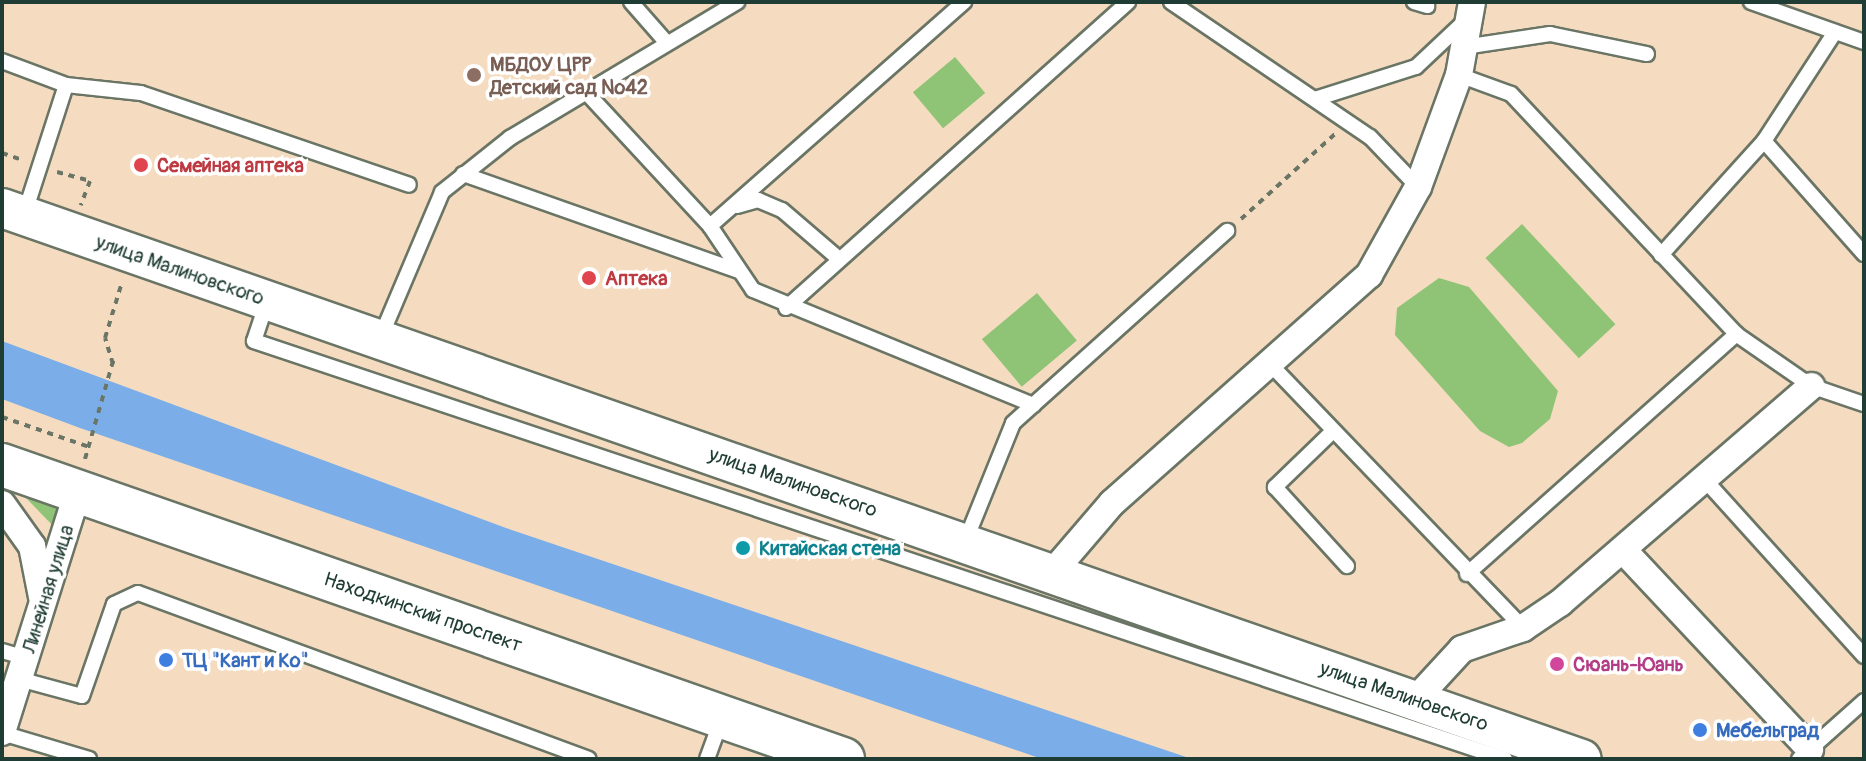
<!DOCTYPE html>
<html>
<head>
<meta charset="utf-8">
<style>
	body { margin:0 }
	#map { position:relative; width:1866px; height:761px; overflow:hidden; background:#f5dcc1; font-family:Pangolin,sans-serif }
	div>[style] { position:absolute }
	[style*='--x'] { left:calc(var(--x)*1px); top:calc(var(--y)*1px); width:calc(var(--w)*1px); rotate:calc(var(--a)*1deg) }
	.green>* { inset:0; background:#8fc375; transform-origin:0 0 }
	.water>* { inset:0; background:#7baee8 }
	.path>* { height:4px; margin-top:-2px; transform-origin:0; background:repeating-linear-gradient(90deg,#6a7565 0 6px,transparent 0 12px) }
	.roads { filter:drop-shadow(2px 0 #6a7565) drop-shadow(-2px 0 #6a7565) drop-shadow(0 2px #6a7565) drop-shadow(0 -2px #6a7565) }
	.service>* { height:14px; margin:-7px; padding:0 7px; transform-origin:7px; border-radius:7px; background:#fff }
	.minor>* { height:26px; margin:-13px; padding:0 13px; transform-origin:13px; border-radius:13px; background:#fff }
	.secondary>* { height:38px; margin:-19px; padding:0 19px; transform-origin:19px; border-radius:19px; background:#fff }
	.primary>* { height:42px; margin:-21px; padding:0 21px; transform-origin:21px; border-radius:21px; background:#fff }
	.dots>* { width:22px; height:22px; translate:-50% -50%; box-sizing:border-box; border:4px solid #fff; border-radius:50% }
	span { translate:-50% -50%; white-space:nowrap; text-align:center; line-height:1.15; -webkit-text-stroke:7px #fff; paint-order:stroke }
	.education-label { font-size:20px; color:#785e54; font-weight:700 }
	.left { translate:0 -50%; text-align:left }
	.health-label { font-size:20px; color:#be3a42; font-weight:700 }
	.street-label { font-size:20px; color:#1f3d34 }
	.culture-label { font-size:20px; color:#0d838f; font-weight:700 }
	.shop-label { font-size:20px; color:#366cbe; font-weight:700 }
	.hotel-label { font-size:20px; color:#b23c85; font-weight:700 }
	.frame { position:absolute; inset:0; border:4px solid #1f3d34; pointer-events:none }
</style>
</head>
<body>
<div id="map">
	<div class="green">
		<i style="left:955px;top:57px;width:47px;height:55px;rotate:50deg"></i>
		<i style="left:1522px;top:224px;width:137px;height:50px;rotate:47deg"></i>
		<i style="clip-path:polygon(1439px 278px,1469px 287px,1558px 391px,1550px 419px,1522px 443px,1509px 447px,1480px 431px,1395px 335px,1397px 308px)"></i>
		<i style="left:1037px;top:293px;width:62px;height:72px;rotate:50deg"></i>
		<i style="clip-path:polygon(2px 473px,67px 493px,57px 530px)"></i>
	</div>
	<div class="water">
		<i style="clip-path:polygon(2px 341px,506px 528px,1192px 759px,1042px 759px,80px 428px,2px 399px)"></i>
	</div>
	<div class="path">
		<i style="--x:2;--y:153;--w:21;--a:19"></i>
		<i style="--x:57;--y:172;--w:34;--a:15"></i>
		<i style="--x:90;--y:181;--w:26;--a:111"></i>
		<i style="--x:1241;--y:219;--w:127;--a:-42.1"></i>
		<i style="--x:113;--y:364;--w:27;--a:-107"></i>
		<i style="--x:105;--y:338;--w:59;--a:-73.1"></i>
		<i style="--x:2;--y:417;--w:92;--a:19"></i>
		<i style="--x:85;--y:459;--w:105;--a:-74"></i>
	</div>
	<div class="roads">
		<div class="service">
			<i style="--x:631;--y:2;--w:55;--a:48.7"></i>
			<i style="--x:1171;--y:2;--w:240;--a:34.2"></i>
			<i style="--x:1370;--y:137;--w:69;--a:46.2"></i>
			<i style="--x:1414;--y:2;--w:14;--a:17"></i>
			<i style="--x:1751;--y:2;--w:120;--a:19.5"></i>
			<i style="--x:1464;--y:47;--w:87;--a:-8.6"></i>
			<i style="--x:1550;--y:34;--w:99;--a:11.7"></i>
			<i style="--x:2;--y:61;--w:68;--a:20.6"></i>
			<i style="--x:66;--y:85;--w:137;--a:107.9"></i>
			<i style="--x:1459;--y:75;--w:55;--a:20.1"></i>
			<i style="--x:1511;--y:94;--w:329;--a:46.8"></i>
			<i style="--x:1736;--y:334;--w:91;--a:34.7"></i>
			<i style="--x:1811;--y:386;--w:56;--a:18.8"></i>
			<i style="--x:66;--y:85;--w:75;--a:6.1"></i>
			<i style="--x:141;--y:93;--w:283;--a:18.9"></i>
			<i style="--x:585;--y:91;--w:184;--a:47.2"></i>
			<i style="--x:710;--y:226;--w:77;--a:56.1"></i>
			<i style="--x:753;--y:290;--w:303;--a:22.3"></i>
			<i style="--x:1315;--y:99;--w:106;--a:-17.6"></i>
			<i style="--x:1416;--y:67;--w:69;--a:-43.2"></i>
			<i style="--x:1764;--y:141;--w:151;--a:48.5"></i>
			<i style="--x:463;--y:174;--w:292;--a:19.4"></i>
			<i style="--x:737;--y:206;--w:22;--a:-16"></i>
			<i style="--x:758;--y:200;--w:26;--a:23"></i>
			<i style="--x:782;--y:210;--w:75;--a:40.7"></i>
			<i style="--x:710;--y:226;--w:339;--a:-41.4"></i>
			<i style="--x:1661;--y:255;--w:154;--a:-47.9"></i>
			<i style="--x:1764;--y:141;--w:130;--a:-56.9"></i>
			<i style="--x:267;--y:302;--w:41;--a:108.4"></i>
			<i style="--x:254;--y:341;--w:1319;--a:18.48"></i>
			<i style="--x:786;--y:308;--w:459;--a:-41.8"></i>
			<i style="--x:381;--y:336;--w:156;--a:-67"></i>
			<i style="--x:442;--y:192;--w:87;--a:-38.5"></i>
			<i style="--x:510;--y:138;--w:265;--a:-30.9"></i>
			<i style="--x:1272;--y:366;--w:363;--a:46.2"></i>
			<i style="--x:1333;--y:431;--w:81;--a:136"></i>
			<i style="--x:1275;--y:487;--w:107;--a:47.7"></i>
			<i style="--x:1705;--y:480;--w:237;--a:47.9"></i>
			<i style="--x:965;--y:542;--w:128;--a:-68"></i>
			<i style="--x:1013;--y:423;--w:288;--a:-41.9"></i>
			<i style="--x:1467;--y:574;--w:361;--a:-41.7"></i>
			<i style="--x:2;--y:651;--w:25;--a:16"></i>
			<i style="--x:19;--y:679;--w:65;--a:15.1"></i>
			<i style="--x:82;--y:696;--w:97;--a:-70.8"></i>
			<i style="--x:114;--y:604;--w:26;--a:-25"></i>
			<i style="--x:138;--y:593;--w:480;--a:20.2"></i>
			<i style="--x:2;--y:733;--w:91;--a:16.6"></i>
			<i style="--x:707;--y:759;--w:44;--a:-69.9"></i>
			<i style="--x:1799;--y:759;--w:87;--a:-41.7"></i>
		</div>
		<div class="minor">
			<i style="--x:2;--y:504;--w:52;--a:54.5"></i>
			<i style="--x:32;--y:546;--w:52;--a:78.9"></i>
			<i style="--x:1624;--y:551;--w:272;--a:46.8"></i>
			<i style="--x:1052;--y:573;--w:92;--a:-49.4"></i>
			<i style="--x:1112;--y:503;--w:344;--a:-41.6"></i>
			<i style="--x:1369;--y:275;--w:101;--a:-60.9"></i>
			<i style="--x:1418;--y:187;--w:119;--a:-69.9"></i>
			<i style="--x:1459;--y:75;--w:74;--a:-79.9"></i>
			<i style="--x:1415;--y:700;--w:69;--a:-47.3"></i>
			<i style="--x:1462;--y:649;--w:65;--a:-19"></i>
			<i style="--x:1523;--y:628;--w:45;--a:-34"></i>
			<i style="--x:1560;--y:603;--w:332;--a:-40.8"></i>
			<i style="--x:2;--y:732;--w:253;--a:-72.5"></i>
		</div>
		<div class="secondary">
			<i style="--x:2;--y:208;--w:1673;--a:19.23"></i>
		</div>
		<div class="primary">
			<i style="--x:2;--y:465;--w:891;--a:19.27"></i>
		</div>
	</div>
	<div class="dots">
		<i style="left:474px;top:75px;background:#8d6e63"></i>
		<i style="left:141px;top:165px;background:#e0444e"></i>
		<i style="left:589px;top:278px;background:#e0444e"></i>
		<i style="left:743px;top:548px;background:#0f9aa8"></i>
		<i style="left:166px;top:660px;background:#3f7fe0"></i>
		<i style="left:1557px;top:664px;background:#d1479c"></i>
		<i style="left:1700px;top:730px;background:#3f7fe0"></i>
	</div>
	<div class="education-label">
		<span class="left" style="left:490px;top:76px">МБДОУ ЦРР<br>Детский сад №42</span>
	</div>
	<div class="health-label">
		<span class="left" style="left:157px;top:165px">Семейная аптека</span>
		<span class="left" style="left:605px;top:278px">Аптека</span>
	</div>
	<div class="street-label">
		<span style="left:180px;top:270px;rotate:19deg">улица Малиновского</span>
		<span style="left:793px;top:482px;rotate:19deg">улица Малиновского</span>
		<span style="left:48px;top:589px;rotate:-73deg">Линейная улица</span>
		<span style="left:423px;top:612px;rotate:19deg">Находкинский проспект</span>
		<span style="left:1404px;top:696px;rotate:19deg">улица Малиновского</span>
	</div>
	<div class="culture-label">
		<span class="left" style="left:759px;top:548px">Китайская стена</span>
	</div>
	<div class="shop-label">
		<span class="left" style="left:182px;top:660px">ТЦ "Кант и Ко"</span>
		<span class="left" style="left:1716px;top:730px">Мебельград</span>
	</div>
	<div class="hotel-label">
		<span class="left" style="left:1573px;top:664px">Сюань-Юань</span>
	</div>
	<div class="frame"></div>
</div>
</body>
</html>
